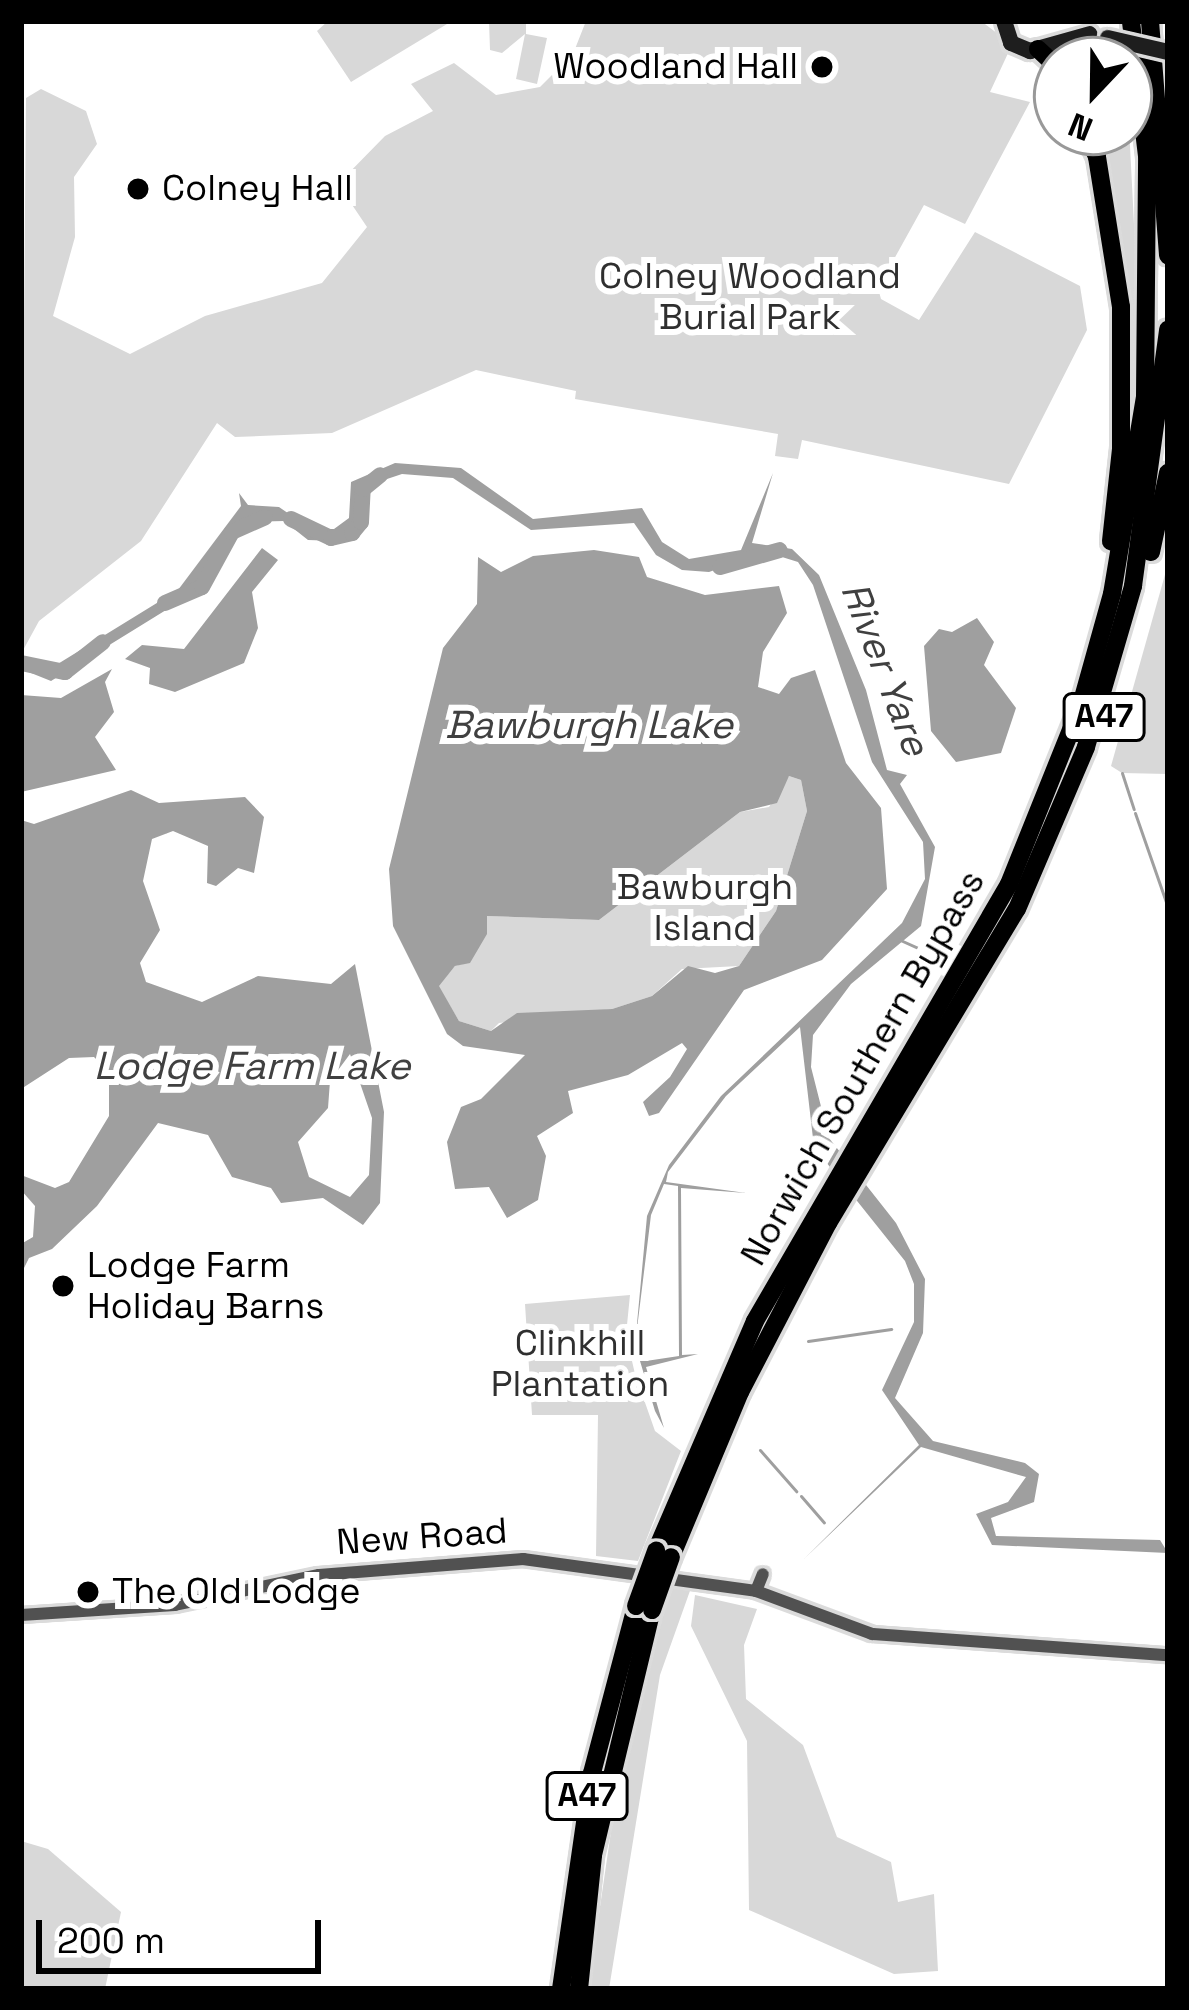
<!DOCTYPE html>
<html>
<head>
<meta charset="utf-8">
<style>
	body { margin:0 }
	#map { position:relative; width:1189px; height:2010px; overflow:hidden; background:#fff; font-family:"Space Grotesk",sans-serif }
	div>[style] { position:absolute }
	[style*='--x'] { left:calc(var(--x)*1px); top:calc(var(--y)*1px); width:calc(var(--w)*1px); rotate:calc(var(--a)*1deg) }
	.green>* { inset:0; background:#d8d8d8 }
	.water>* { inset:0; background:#9f9f9f }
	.stream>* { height:3px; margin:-1.5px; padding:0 1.5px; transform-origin:1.5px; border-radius:1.5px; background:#9f9f9f }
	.river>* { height:16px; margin:-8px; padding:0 8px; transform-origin:8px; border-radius:8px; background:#9f9f9f }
	.roads { filter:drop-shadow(3px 0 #dbdbdb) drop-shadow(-3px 0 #dbdbdb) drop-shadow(0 3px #dbdbdb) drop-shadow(0 -3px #dbdbdb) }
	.minor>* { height:12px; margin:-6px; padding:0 6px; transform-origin:6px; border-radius:6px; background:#515151 }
	.secondary>* { height:16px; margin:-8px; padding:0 8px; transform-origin:8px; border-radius:8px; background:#1e1e1e }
	.trunk>* { height:18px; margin:-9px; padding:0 9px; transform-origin:9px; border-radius:9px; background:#000 }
	.bridges { filter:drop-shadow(3px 0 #dbdbdb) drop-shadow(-3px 0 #dbdbdb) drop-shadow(0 3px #dbdbdb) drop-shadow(0 -3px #dbdbdb) }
	.secondary-bridge>* { height:16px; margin:-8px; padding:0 8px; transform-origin:8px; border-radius:8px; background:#1e1e1e }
	.trunk-bridge>* { height:18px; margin:-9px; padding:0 9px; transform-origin:9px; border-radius:9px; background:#000 }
	.dots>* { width:33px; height:33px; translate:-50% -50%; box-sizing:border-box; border:6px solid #fff; border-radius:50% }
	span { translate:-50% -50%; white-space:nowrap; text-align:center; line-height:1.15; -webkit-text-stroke:12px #fff; paint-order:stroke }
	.shield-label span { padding:3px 9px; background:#fff; border:3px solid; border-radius:9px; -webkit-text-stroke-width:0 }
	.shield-label { font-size:33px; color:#000; font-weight:700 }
	.poi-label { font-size:36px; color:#000 }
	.right { translate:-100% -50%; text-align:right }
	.left { translate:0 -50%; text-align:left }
	.park-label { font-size:36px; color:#2f2f2f }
	.street-label { font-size:36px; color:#000 }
	.water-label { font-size:39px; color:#404040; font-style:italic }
	.frame { position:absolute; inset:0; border:24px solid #000; pointer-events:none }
	.north { position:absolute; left:1033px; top:36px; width:120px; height:120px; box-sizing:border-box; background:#fff; border:3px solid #999; border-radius:50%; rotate:202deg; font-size:33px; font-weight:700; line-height:48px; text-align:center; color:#000 }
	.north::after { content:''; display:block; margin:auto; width:42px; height:54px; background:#000; clip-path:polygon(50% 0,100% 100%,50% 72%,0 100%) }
	.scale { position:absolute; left:36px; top:1920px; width:285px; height:54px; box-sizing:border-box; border:6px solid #000; border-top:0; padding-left:15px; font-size:36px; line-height:42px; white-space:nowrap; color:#000; -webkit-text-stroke:9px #fff; paint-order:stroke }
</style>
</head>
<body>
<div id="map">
	<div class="green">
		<i style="clip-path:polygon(328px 21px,452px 21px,351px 82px,317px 31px)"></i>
		<i style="clip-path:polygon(526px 21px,526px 34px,547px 38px,537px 84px,516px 79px,525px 34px,502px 53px,490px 50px,489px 21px)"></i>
		<i style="clip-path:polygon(586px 21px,981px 21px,1002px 37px,1010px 49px,990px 92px,1030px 102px,965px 224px,924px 205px,878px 288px,881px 299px,919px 320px,975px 232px,1080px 286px,1087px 330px,1009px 484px,802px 440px,798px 459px,775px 456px,778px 434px,575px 399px,576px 391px,476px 370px,332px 433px,235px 437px,217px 423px,141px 541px,39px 621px,21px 654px,26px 98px,41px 89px,86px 111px,97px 144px,74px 177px,75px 237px,53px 316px,130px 354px,205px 316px,322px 283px,367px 227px,338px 184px,385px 136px,433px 111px,411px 84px,454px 63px,496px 95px,540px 87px,573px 54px)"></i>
		<i style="clip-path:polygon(1129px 126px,1140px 342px,1128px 450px,1121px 230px,1096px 132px,1129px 132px)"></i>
		<i style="clip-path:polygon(1168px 564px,1168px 774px,1122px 773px,1111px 766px)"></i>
		<i style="clip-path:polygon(789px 776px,801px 780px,807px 811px,776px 911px,739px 966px,682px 969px,652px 996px,612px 1009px,499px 1023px,491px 1031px,459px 1021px,438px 986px,455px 966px,470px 962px,487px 916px,599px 920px,740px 812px,769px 807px)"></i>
		<i style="clip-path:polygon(630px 1295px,626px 1335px,635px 1374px,655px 1431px,681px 1451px,638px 1561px,596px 1556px,598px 1415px,532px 1415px,525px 1304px)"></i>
		<i style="clip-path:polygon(671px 1585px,691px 1588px,660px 1675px,609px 1989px,588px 1989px,621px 1763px)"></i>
		<i style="clip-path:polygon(695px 1595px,757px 1609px,744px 1645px,746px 1699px,803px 1745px,837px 1837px,891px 1862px,898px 1902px,934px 1894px,938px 1971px,894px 1974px,749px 1910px,747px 1741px,691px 1626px)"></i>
		<i style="clip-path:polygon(21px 1841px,48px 1849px,121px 1912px,105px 1989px,21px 1989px)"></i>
	</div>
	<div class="water">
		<i style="clip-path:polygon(395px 463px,461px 468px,533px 519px,642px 508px,662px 542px,689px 559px,741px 550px,773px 473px,752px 543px,792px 549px,819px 575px,866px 690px,887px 770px,907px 775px,900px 784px,935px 847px,921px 926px,851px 984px,813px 1035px,811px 1067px,829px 1138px,896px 1223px,925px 1279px,923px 1333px,895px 1398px,933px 1441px,1025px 1463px,1039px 1474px,1034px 1502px,991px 1518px,996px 1536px,1160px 1540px,1168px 1553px,992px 1545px,976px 1514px,1008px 1502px,1026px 1477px,921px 1447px,804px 1559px,919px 1445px,882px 1390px,914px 1322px,914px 1284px,905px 1261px,814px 1147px,800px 1027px,726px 1096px,668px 1172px,666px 1182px,746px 1193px,681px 1188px,682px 1355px,698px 1354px,646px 1367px,664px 1428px,655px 1411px,637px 1351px,646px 1361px,679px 1356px,678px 1186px,664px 1184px,651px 1215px,635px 1345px,647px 1216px,669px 1165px,721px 1096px,902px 923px,925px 879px,923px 842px,872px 762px,813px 585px,798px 562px,766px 552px,709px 572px,682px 570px,656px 555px,634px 523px,531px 530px,453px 478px,402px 474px,366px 486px,358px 526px,337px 541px,308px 540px,284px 521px,239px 522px,218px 566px,179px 602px,51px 681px,21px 669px,21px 658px,48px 670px,178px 590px,241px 506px,239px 493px,248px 505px,279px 507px,311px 529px,334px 529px,349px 518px,351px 482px)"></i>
		<i style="clip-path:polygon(262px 548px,278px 560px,252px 592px,258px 628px,244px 663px,175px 692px,149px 684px,150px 668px,125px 659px,142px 645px,184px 649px)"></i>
		<i style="clip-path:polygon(evenodd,594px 550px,639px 557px,647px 577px,705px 595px,779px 586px,787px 613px,763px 652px,758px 687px,779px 694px,791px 678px,815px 670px,846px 763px,881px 808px,887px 889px,822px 960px,744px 990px,659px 1113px,649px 1116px,643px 1102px,670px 1077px,687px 1049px,682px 1043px,628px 1075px,568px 1091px,573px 1113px,537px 1136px,546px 1156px,538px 1200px,507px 1218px,489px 1187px,455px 1189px,447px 1142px,461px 1107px,481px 1099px,525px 1055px,463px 1046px,447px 1034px,393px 926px,389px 869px,443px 648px,477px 604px,478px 557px,501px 572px,533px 556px,594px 550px,789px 776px,801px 780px,807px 811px,776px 911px,739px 966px,715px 973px,688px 966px,652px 996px,612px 1009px,517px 1013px,491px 1031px,459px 1021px,439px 986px,455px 966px,470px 963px,487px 934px,487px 916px,599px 920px,740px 812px,777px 803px,789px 776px)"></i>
		<i style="clip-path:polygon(977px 618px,994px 642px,984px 665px,1016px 708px,1001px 753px,956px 762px,931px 731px,924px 646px,939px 629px,952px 632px)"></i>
		<i style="clip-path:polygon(112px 669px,105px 682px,114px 712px,95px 737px,116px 770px,21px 792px,21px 695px,61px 698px)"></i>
		<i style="clip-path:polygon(evenodd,131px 790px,159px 803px,245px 797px,264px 817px,254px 873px,238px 868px,216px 886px,207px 883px,208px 846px,173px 831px,152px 839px,143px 881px,160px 930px,140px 963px,146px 982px,202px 1002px,258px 976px,331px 984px,355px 964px,384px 1112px,380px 1203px,363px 1225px,323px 1198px,281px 1203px,271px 1188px,232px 1177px,208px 1135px,158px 1123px,97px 1206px,52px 1249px,29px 1258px,21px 1274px,21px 1244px,33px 1237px,35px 1206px,21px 1190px,21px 1175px,55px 1188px,69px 1182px,109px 1116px,109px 1073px,94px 1057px,69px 1058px,21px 1089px,21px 820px,34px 824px,131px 790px,350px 1054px,372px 1118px,369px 1175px,350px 1197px,309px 1177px,298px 1142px,328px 1108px,330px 1081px,350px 1054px)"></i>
	</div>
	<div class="stream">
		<i style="--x:1122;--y:773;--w:38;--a:72"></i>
		<i style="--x:1135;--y:813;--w:94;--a:70.8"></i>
		<i style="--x:898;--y:939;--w:32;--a:24"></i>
		<i style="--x:808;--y:1341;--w:84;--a:-8.2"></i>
		<i style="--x:760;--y:1450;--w:55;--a:48.7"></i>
		<i style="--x:801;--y:1496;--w:35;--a:49"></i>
	</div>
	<div class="river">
		<i style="--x:291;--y:519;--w:44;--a:25.4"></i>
		<i style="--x:331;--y:538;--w:22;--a:-13"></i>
		<i style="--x:352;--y:533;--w:14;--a:-51"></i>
		<i style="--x:361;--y:522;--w:33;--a:-87"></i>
		<i style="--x:363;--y:489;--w:22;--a:-39"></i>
		<i style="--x:720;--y:567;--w:62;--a:-15.8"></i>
		<i style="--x:165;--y:603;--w:40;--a:-23.4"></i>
		<i style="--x:202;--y:587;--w:63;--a:-61.4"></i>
		<i style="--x:232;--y:532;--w:36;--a:-24"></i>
		<i style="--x:21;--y:663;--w:45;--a:11.6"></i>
		<i style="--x:65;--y:672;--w:48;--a:-38.3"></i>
	</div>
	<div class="roads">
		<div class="minor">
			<i style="--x:756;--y:1591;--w:18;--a:-68"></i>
			<i style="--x:21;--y:1615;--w:154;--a:-3.7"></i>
			<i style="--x:175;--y:1605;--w:147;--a:-11.8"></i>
			<i style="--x:319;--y:1575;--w:205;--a:-4.5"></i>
			<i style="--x:523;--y:1559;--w:235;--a:7.8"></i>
			<i style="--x:756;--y:1591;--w:124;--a:20.3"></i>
			<i style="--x:872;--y:1634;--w:297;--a:4.1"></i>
		</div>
		<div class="secondary">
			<i style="--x:1004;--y:21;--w:23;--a:72"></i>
			<i style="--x:1011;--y:43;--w:21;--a:23"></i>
			<i style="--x:1030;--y:51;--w:62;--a:-15.8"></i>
		</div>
		<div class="trunk">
			<i style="--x:1150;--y:21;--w:235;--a:85.6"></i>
			<i style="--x:1038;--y:49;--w:26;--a:43"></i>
			<i style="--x:1086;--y:132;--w:27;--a:66"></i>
			<i style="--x:1097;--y:157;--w:152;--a:80.9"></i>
			<i style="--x:1121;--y:307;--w:142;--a:90"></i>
			<i style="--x:1121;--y:449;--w:93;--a:96.2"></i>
			<i style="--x:1151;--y:552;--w:81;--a:-77.9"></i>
			<i style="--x:656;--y:1551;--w:250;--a:-66.7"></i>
			<i style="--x:755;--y:1321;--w:505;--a:-59.83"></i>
			<i style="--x:1009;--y:884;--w:193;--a:-68.1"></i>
			<i style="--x:1081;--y:705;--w:115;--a:-74.4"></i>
			<i style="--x:1112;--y:594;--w:200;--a:-80.5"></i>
			<i style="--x:1145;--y:397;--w:241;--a:-89.5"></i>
			<i style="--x:1147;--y:156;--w:136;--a:-96.8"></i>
			<i style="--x:671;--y:1557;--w:179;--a:-67.3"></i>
			<i style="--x:740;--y:1392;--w:191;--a:-62.5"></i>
			<i style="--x:828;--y:1223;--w:366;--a:-59"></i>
			<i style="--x:1017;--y:909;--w:176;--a:-66.9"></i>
			<i style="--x:1086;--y:747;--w:168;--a:-73.7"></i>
			<i style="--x:1133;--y:586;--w:259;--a:-82.2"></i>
			<i style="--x:561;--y:1989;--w:218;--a:-81.8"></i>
			<i style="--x:592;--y:1773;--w:173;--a:-75.2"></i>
			<i style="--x:579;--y:1989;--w:135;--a:-84"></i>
			<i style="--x:593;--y:1855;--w:252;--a:-76.5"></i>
		</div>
	</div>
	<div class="bridges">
		<div class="secondary-bridge">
			<i style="--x:1108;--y:38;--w:62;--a:13.1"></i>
		</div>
		<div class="trunk-bridge">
			<i style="--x:636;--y:1606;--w:59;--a:-70"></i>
			<i style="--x:652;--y:1610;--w:56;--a:-70.3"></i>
		</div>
	</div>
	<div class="dots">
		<i style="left:822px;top:67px;background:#000"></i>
		<i style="left:138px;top:189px;background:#000"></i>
		<i style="left:63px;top:1286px;background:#000"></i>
		<i style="left:88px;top:1592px;background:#000"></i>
	</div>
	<div class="shield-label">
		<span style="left:1104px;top:717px">A47</span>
		<span style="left:587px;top:1796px">A47</span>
	</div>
	<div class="poi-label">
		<span class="right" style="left:798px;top:67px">Woodland Hall</span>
		<span class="left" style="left:162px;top:189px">Colney Hall</span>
		<span class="left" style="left:87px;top:1286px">Lodge Farm<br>Holiday Barns</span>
		<span class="left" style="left:112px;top:1592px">The Old Lodge</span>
	</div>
	<div class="park-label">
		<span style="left:750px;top:297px">Colney Woodland<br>Burial Park</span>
		<span style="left:705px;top:908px">Bawburgh<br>Island</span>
		<span style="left:580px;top:1364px">Clinkhill<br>Plantation</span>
	</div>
	<div class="street-label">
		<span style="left:863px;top:1068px;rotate:-60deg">Norwich Southern Bypass</span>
		<span style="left:422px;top:1537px;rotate:-4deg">New Road</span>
	</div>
	<div class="water-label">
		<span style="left:885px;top:669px;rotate:69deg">River Yare</span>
		<span style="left:589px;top:725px">Bawburgh Lake</span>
		<span style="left:252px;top:1066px">Lodge Farm Lake</span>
	</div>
	<div class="frame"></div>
	<div class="north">N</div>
	<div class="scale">200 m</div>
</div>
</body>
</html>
